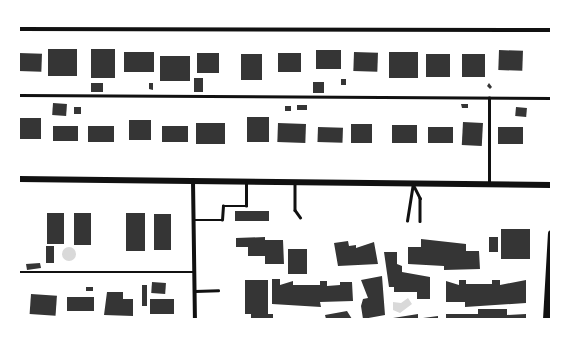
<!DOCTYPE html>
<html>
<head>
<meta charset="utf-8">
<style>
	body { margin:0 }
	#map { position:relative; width:570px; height:338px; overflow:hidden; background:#fff; font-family:"Exo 2",sans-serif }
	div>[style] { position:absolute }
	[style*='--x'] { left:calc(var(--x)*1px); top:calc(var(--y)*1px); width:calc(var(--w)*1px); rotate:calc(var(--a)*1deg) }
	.water>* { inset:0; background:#d9d9d9 }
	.round { border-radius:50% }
	.building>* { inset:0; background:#353535; transform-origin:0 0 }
	.service>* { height:2.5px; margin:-1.25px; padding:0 1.25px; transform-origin:1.25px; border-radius:1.25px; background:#111 }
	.minor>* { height:4px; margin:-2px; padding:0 2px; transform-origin:2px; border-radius:2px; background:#111 }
	.tertiary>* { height:6px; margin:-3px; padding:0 3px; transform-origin:3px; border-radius:3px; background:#111 }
	.primary>* { height:7px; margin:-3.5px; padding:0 3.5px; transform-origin:3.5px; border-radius:3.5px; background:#111 }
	span { translate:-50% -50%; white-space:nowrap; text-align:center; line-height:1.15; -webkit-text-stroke:3.5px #fff; paint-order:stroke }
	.frame { position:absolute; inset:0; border:20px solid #fff; pointer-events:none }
</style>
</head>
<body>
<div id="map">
	<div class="water">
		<i class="round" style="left:62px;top:247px;width:14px;height:14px"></i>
		<i style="clip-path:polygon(408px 298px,412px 304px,400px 313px,393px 310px,393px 302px,401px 303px)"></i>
	</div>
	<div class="building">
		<i style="left:48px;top:49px;width:29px;height:27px"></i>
		<i style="left:91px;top:49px;width:24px;height:29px"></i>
		<i style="left:316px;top:50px;width:25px;height:19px"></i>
		<i style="left:499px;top:50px;width:24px;height:20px;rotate:2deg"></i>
		<i style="left:124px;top:52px;width:30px;height:20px"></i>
		<i style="left:354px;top:52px;width:24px;height:19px;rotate:2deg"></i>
		<i style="left:389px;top:52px;width:29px;height:26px"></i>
		<i style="left:19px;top:53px;width:23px;height:18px;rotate:2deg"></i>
		<i style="left:197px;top:53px;width:22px;height:20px"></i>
		<i style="left:278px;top:53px;width:23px;height:19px"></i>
		<i style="left:241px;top:54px;width:21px;height:26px"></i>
		<i style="left:426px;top:54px;width:24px;height:23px"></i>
		<i style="left:462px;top:54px;width:23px;height:23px"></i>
		<i style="left:160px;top:56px;width:30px;height:25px"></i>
		<i style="left:194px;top:78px;width:9px;height:14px"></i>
		<i style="left:341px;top:79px;width:5px;height:6px"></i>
		<i style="left:313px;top:82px;width:11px;height:11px"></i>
		<i style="left:91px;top:83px;width:12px;height:9px"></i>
		<i style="clip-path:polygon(149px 83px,153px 83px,153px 90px,149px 89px)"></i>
		<i style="clip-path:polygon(489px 83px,492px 87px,490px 89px,487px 86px)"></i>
		<i style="left:53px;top:103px;width:14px;height:12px;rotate:4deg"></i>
		<i style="clip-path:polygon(461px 104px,468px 104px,468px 108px,462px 108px)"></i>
		<i style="left:297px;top:105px;width:10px;height:5px"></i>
		<i style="left:285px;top:106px;width:6px;height:5px"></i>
		<i style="left:74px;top:107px;width:7px;height:7px"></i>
		<i style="left:516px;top:107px;width:11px;height:9px;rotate:5deg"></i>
		<i style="left:247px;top:117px;width:22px;height:25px"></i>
		<i style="left:19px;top:118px;width:22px;height:21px"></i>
		<i style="left:129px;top:120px;width:22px;height:20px"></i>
		<i style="left:463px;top:122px;width:20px;height:23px;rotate:3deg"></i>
		<i style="left:196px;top:123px;width:29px;height:21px"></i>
		<i style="left:278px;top:123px;width:28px;height:19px;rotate:2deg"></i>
		<i style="left:351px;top:124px;width:21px;height:19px"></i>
		<i style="left:392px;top:125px;width:25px;height:18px"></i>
		<i style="left:53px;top:126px;width:25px;height:15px"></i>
		<i style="left:88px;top:126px;width:26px;height:16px"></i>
		<i style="left:162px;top:126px;width:26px;height:16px"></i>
		<i style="left:318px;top:127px;width:25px;height:15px;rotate:2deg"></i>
		<i style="left:428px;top:127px;width:25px;height:16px"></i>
		<i style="left:498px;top:127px;width:25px;height:17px"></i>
		<i style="left:235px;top:211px;width:34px;height:10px"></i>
		<i style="left:47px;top:213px;width:17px;height:31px"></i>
		<i style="left:74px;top:213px;width:17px;height:32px"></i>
		<i style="left:126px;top:213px;width:19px;height:38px"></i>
		<i style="left:154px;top:214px;width:17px;height:36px"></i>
		<i style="left:501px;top:229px;width:29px;height:30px"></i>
		<i style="clip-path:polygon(265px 237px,265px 240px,283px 240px,284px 264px,265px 264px,265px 256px,248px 256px,248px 247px,236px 247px,236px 238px)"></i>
		<i style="left:489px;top:237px;width:9px;height:15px"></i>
		<i style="clip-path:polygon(421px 239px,466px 244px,466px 251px,479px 251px,480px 269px,444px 270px,444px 266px,408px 264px,408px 247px,421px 247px)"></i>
		<i style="clip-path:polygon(348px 241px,349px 246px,356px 245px,356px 248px,374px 242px,378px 264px,338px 266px,334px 243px)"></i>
		<i style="left:46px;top:246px;width:8px;height:17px"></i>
		<i style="left:288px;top:249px;width:19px;height:25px"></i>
		<i style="clip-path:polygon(384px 252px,397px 252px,397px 264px,402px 266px,402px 272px,430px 277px,430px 299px,417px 299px,417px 292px,394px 292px,394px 287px,389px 287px)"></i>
		<i style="clip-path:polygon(40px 263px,41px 268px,27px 270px,26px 264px)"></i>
		<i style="clip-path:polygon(382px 276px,385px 315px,363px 319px,361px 306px,363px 299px,368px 298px,361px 280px)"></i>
		<i style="clip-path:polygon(272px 279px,280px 279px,280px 285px,293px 281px,293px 285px,320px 285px,320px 281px,327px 281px,327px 286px,340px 285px,340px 282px,352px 282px,353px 301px,320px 302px,321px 307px,272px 304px)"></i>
		<i style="clip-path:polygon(245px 280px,268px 280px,268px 314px,273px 314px,273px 319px,251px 319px,251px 314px,245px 314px)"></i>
		<i style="clip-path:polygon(459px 280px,466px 280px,466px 284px,492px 284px,492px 280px,500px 280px,500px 285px,526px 280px,526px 303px,465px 307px,465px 302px,446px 302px,446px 281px,459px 285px)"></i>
		<i style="left:152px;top:282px;width:14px;height:11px;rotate:4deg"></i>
		<i style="left:142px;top:285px;width:5px;height:21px"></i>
		<i style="left:86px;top:287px;width:7px;height:4px"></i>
		<i style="clip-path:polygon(107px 292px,123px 292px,123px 299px,133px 299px,133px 316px,104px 315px)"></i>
		<i style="left:31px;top:294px;width:26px;height:20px;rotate:4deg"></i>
		<i style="left:67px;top:297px;width:27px;height:14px"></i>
		<i style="left:150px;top:299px;width:24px;height:15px"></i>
		<i style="clip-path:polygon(478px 309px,507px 309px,507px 315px,526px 314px,526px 319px,446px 319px,446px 314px,478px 314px)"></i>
		<i style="clip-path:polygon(347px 311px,352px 319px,326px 319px,325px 315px)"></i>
		<i style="clip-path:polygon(418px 314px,418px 319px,393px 319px,393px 318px)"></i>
		<i style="clip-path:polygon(438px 316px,438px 319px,423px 319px,423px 318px)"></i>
	</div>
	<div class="service">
		<i style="--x:19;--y:95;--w:532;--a:0.32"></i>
		<i style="--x:295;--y:182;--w:28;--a:90"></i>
		<i style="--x:295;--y:210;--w:9;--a:54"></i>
		<i style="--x:489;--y:183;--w:85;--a:-90"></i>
		<i style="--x:413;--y:184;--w:16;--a:63"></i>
		<i style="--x:420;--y:198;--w:23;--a:90"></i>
		<i style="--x:194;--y:220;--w:28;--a:0"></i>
		<i style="--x:222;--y:220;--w:14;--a:-86"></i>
		<i style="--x:223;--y:206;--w:23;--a:0"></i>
		<i style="--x:246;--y:206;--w:24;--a:-90"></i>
		<i style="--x:407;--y:221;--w:37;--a:-81"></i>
		<i style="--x:19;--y:272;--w:175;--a:0"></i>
		<i style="--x:195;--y:291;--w:23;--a:-2"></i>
	</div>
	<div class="minor">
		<i style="--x:19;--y:29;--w:532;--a:0.11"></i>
		<i style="--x:193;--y:181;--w:138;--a:89.2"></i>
	</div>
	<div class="tertiary">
		<i style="--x:19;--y:179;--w:532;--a:0.65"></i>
	</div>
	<div class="primary">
		<i style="--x:546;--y:319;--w:86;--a:-86.7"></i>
	</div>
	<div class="frame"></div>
</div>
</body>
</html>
